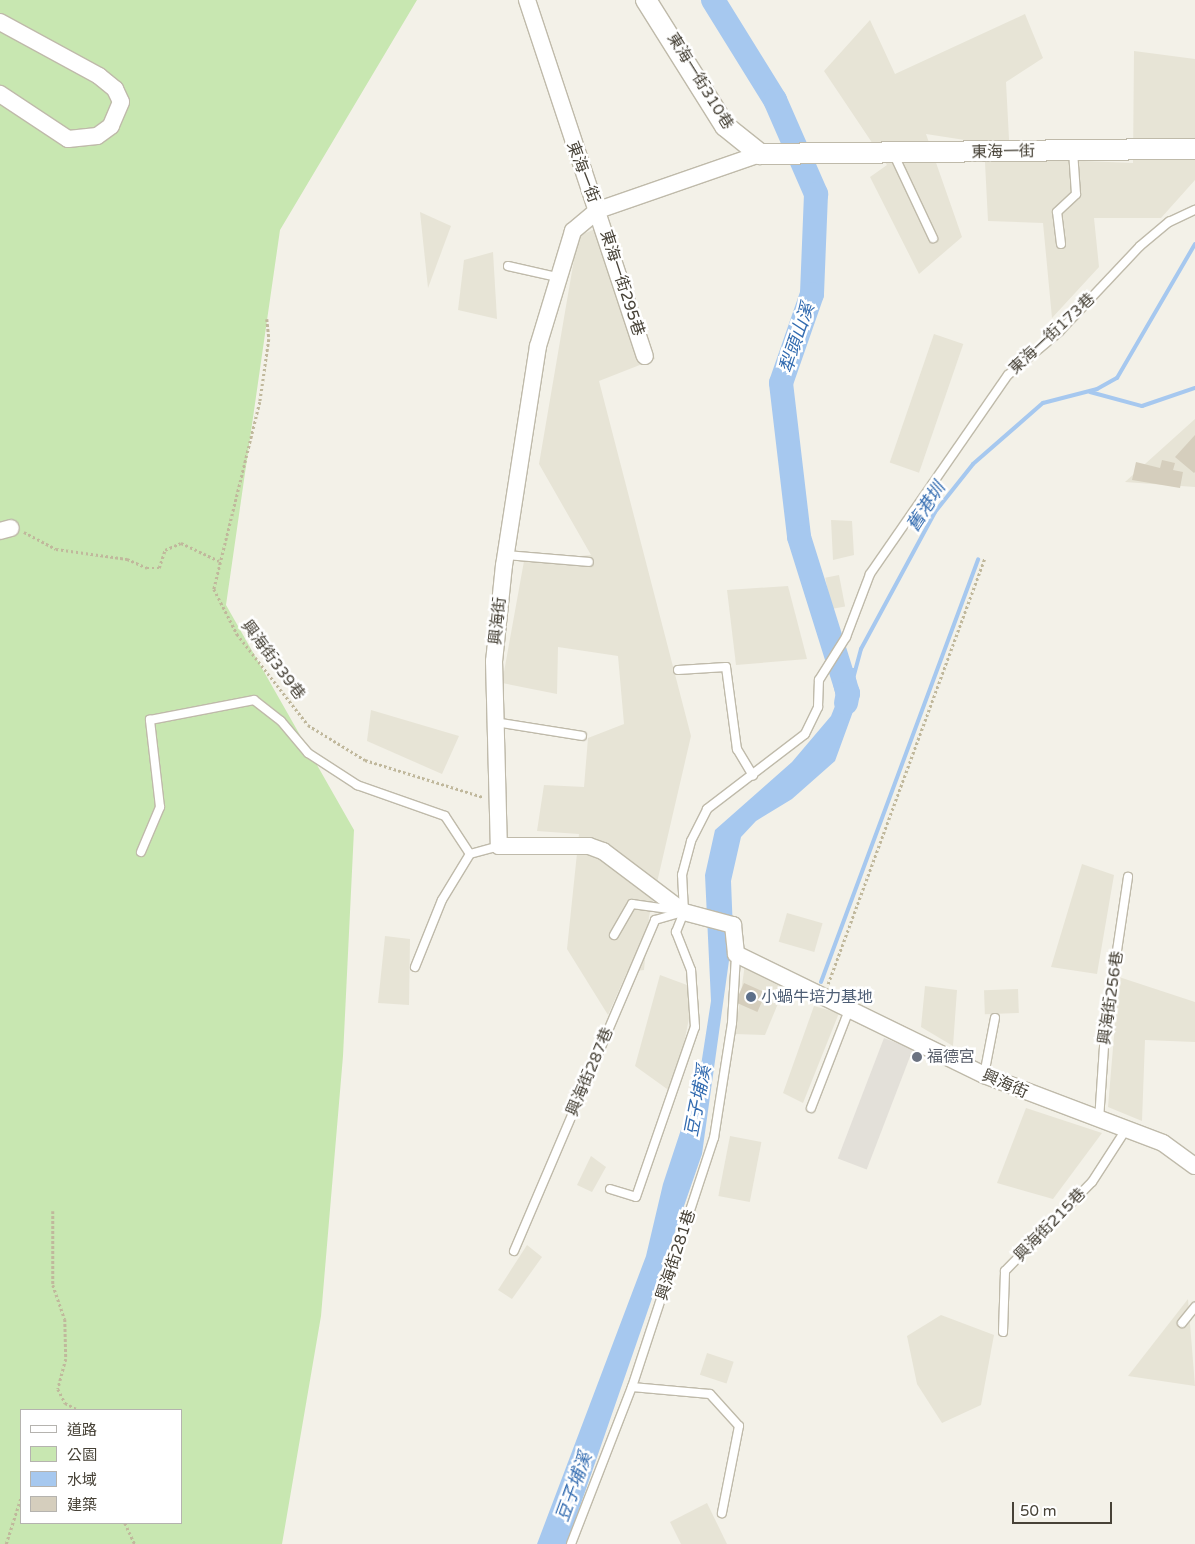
<!DOCTYPE html>
<html>
<head>
<meta charset="utf-8">
<style>
	body { margin:0 }
	#map { position:relative; width:1195px; height:1544px; overflow:hidden; background:#f3f1e8; font-family:"Varela Round","Noto Sans TC",sans-serif }
	div>[style] { position:absolute }
	[style*='--x'] { left:calc(var(--x)*1px); top:calc(var(--y)*1px); width:calc(var(--w)*1px); rotate:calc(var(--a)*1deg) }
	.residential>* { inset:0; background:#e7e4d6; transform-origin:0 0 }
	.industrial>* { inset:0; background:#e3e0d9; transform-origin:0 0 }
	.green>* { inset:0; background:#c8e7b1 }
	.water>* { inset:0; background:#a6c8ef }
	.stream>* { height:4px; margin:-2px; padding:0 2px; transform-origin:2px; border-radius:2px; background:#a6c8ef }
	.river>* { height:24px; margin:-12px; padding:0 12px; transform-origin:12px; border-radius:12px; background:#a6c8ef }
	.building>* { inset:0; background:#d5cebd; transform-origin:0 0 }
	.path>* { height:2.5px; margin-top:-1.25px; transform-origin:0; background:repeating-linear-gradient(90deg,#c0b89c 0 2.5px,transparent 0 5px) }
	.roads { filter:drop-shadow(1px 0 #bfbaaa) drop-shadow(-1px 0 #bfbaaa) drop-shadow(0 1px #bfbaaa) drop-shadow(0 -1px #bfbaaa) }
	.service>* { height:8px; margin:-4px; padding:0 4px; transform-origin:4px; border-radius:4px; background:#fff }
	.minor>* { height:16px; margin:-8px; padding:0 8px; transform-origin:8px; border-radius:8px; background:#fff }
	.tertiary>* { height:20px; margin:-10px; padding:0 10px; transform-origin:10px; border-radius:10px; background:#fff }
	.dots>* { width:14px; height:14px; translate:-50% -50%; box-sizing:border-box; border:2px solid #fff; border-radius:50% }
	span { translate:-50% -50%; white-space:nowrap; text-align:center; line-height:1.15; -webkit-text-stroke:5px #fff; paint-order:stroke }
	.street-label { font-size:16px; color:#474237 }
	.service-label { font-size:16px; color:#4e5e75 }
	.left { translate:0 -50%; text-align:left }
	.worship-label { font-size:16px; color:#5b616d }
	.water-label { font-size:18px; color:#326bb0; font-style:italic }
	.legend { position:absolute; left:20px; top:1409px; width:162px; height:115px; box-sizing:border-box; background:#fff; border:1px solid #b5b3af; margin:0; padding:6px 9px; list-style:none; font-size:15px; color:#474237 }
	.legend li { display:flex; align-items:center; gap:10px; height:25px }
	.legend b { width:25px; border:1px solid #b5b3af }
	.scale { position:absolute; left:1012px; top:1502px; width:100px; height:22px; box-sizing:border-box; border:2px solid #474237; border-top:0; padding-left:6px; font-size:15px; line-height:18px; white-space:nowrap; color:#474237; -webkit-text-stroke:4px #fff; paint-order:stroke }
</style>
</head>
<body>
<div id="map">
	<div class="residential">
		<i style="clip-path:polygon(1025px 14px,1043px 58px,1006px 82px,1010px 158px,1133px 163px,1134px 51px,1195px 59px,1195px 180px,1161px 218px,1094px 218px,1099px 267px,1052px 318px,1043px 223px,988px 221px,984px 143px,926px 134px,962px 237px,919px 274px,870px 177px,887px 165px,824px 71px,870px 20px,895px 74px)"></i>
		<i style="clip-path:polygon(420px 212px,451px 226px,428px 288px)"></i>
		<i style="clip-path:polygon(610px 223px,655px 359px,599px 381px,691px 736px,649px 917px,644px 970px,627px 972px,608px 1015px,567px 949px,579px 834px,537px 831px,544px 785px,584px 787px,588px 738px,624px 724px,618px 656px,558px 647px,557px 694px,502px 683px,524px 561px,591px 555px,539px 464px,578px 236px)"></i>
		<i style="clip-path:polygon(493px 252px,497px 319px,458px 310px,464px 260px)"></i>
		<i style="left:934px;top:334px;width:31px;height:136px;rotate:19deg"></i>
		<i style="clip-path:polygon(1195px 419px,1195px 487px,1125px 482px)"></i>
		<i style="clip-path:polygon(831px 520px,852px 521px,854px 555px,833px 560px)"></i>
		<i style="left:839px;top:575px;width:32px;height:14px;rotate:79deg"></i>
		<i style="clip-path:polygon(788px 586px,807px 659px,736px 665px,727px 590px)"></i>
		<i style="clip-path:polygon(371px 710px,459px 736px,442px 774px,367px 741px)"></i>
		<i style="clip-path:polygon(1082px 864px,1114px 875px,1097px 974px,1051px 967px)"></i>
		<i style="left:787px;top:913px;width:37px;height:30px;rotate:16deg"></i>
		<i style="clip-path:polygon(385px 936px,410px 939px,409px 1005px,378px 1003px)"></i>
		<i style="clip-path:polygon(745px 964px,784px 989px,765px 1035px,735px 1034px)"></i>
		<i style="clip-path:polygon(660px 975px,695px 988px,674px 1094px,635px 1066px)"></i>
		<i style="clip-path:polygon(1119px 977px,1195px 1002px,1195px 1042px,1145px 1040px,1142px 1121px,1108px 1107px)"></i>
		<i style="clip-path:polygon(925px 986px,957px 990px,953px 1046px,921px 1027px)"></i>
		<i style="left:1018px;top:989px;width:24px;height:34px;rotate:88deg"></i>
		<i style="clip-path:polygon(814px 1006px,839px 1013px,803px 1103px,783px 1093px)"></i>
		<i style="clip-path:polygon(1026px 1108px,1102px 1133px,1053px 1199px,997px 1183px)"></i>
		<i style="left:730px;top:1136px;width:32px;height:61px;rotate:11deg"></i>
		<i style="clip-path:polygon(591px 1156px,606px 1167px,592px 1192px,577px 1185px)"></i>
		<i style="clip-path:polygon(527px 1245px,542px 1257px,512px 1299px,498px 1290px)"></i>
		<i style="clip-path:polygon(1188px 1299px,1195px 1386px,1128px 1376px)"></i>
		<i style="clip-path:polygon(941px 1315px,994px 1335px,981px 1405px,942px 1423px,917px 1384px,907px 1336px)"></i>
		<i style="left:707px;top:1353px;width:28px;height:23px;rotate:18deg"></i>
		<i style="clip-path:polygon(707px 1503px,727px 1544px,681px 1544px,670px 1522px)"></i>
	</div>
	<div class="industrial">
		<i style="left:884px;top:1038px;width:31px;height:129px;rotate:21deg"></i>
	</div>
	<div class="green">
		<i style="clip-path:polygon(evenodd,0 0,417px 0,280px 230px,226px 605px,354px 830px,343px 1056px,321px 1316px,282px 1544px,0 1544px,0 0,21px 1410px,181px 1410px,181px 1523px,21px 1523px,21px 1410px)"></i>
	</div>
	<div class="water">
		<i style="clip-path:polygon(845px 668px,854px 668px,859px 695px,835px 761px,792px 799px,756px 821px,741px 837px,731px 881px,733px 932px,702px 1154px,567px 1544px,537px 1544px,646px 1256px,663px 1184px,700px 1072px,711px 1001px,705px 875px,715px 830px,792px 762px,831px 716px,837px 701px,833px 684px)"></i>
	</div>
	<div class="stream">
		<i style="--x:1090;--y:392;--w:54;--a:15.1"></i>
		<i style="--x:1142;--y:406;--w:56;--a:-18.8"></i>
		<i style="--x:854;--y:675;--w:27;--a:-75"></i>
		<i style="--x:861;--y:649;--w:156;--a:-61.6"></i>
		<i style="--x:935;--y:512;--w:61;--a:-51.6"></i>
		<i style="--x:973;--y:464;--w:93;--a:-41.1"></i>
		<i style="--x:1043;--y:403;--w:56;--a:-14.5"></i>
		<i style="--x:1097;--y:389;--w:23;--a:-29"></i>
		<i style="--x:1117;--y:378;--w:155;--a:-59.8"></i>
		<i style="--x:821;--y:982;--w:451;--a:-69.6"></i>
	</div>
	<div class="river">
		<i style="--x:713;--y:0;--w:118;--a:58.2"></i>
		<i style="--x:775;--y:100;--w:103;--a:66.4"></i>
		<i style="--x:816;--y:194;--w:100;--a:92.3"></i>
		<i style="--x:812;--y:294;--w:94;--a:109.2"></i>
		<i style="--x:781;--y:383;--w:155;--a:83.3"></i>
		<i style="--x:799;--y:537;--w:164;--a:72.6"></i>
		<i style="--x:848;--y:693;--w:10;--a:101"></i>
	</div>
	<div class="building">
		<i style="clip-path:polygon(1195px 435px,1195px 472px,1194px 473px,1175px 457px)"></i>
		<i style="clip-path:polygon(1162px 460px,1175px 463px,1173px 470px,1183px 472px,1180px 488px,1132px 480px,1136px 462px,1160px 468px)"></i>
		<i style="left:744px;top:983px;width:24px;height:21px;rotate:24deg"></i>
		<i style="left:919px;top:1050px;width:9px;height:11px;rotate:58deg"></i>
	</div>
	<div class="path">
		<i style="--x:267;--y:319;--w:20;--a:84"></i>
		<i style="--x:269;--y:339;--w:64;--a:98.1"></i>
		<i style="--x:260;--y:402;--w:193;--a:103.8"></i>
		<i style="--x:214;--y:589;--w:51;--a:62.9"></i>
		<i style="--x:237;--y:634;--w:115;--a:52"></i>
		<i style="--x:308;--y:725;--w:67;--a:31.6"></i>
		<i style="--x:365;--y:760;--w:124;--a:17.4"></i>
		<i style="--x:24;--y:532;--w:36;--a:28"></i>
		<i style="--x:56;--y:549;--w:72;--a:8"></i>
		<i style="--x:127;--y:559;--w:22;--a:24"></i>
		<i style="--x:147;--y:568;--w:12;--a:0"></i>
		<i style="--x:159;--y:568;--w:19;--a:-72"></i>
		<i style="--x:165;--y:550;--w:17;--a:-24"></i>
		<i style="--x:181;--y:543;--w:42;--a:25.3"></i>
		<i style="--x:828;--y:984;--w:454;--a:-69.8"></i>
		<i style="--x:53;--y:1211;--w:74;--a:90"></i>
		<i style="--x:53;--y:1285;--w:36;--a:71"></i>
		<i style="--x:65;--y:1319;--w:40;--a:88.6"></i>
		<i style="--x:66;--y:1359;--w:31;--a:105"></i>
		<i style="--x:58;--y:1389;--w:16;--a:63"></i>
		<i style="--x:65;--y:1403;--w:16;--a:27"></i>
		<i style="--x:125;--y:1523;--w:23;--a:65"></i>
		<i style="--x:6;--y:1544;--w:49;--a:-72.3"></i>
	</div>
	<div class="roads">
		<div class="service">
			<i style="--x:894;--y:155;--w:92;--a:64.8"></i>
			<i style="--x:1061;--y:244;--w:32;--a:-97"></i>
			<i style="--x:1057;--y:212;--w:26;--a:-43"></i>
			<i style="--x:1076;--y:194;--w:43;--a:-94"></i>
			<i style="--x:508;--y:266;--w:54;--a:12.8"></i>
			<i style="--x:507;--y:555;--w:82;--a:4.9"></i>
			<i style="--x:678;--y:670;--w:48;--a:-3.6"></i>
			<i style="--x:726;--y:667;--w:83;--a:82.4"></i>
			<i style="--x:737;--y:749;--w:31;--a:59"></i>
			<i style="--x:495;--y:722;--w:88;--a:9.1"></i>
			<i style="--x:141;--y:852;--w:49;--a:-67.1"></i>
			<i style="--x:160;--y:807;--w:88;--a:-96.6"></i>
			<i style="--x:150;--y:720;--w:106;--a:-10.9"></i>
			<i style="--x:254;--y:700;--w:34;--a:38"></i>
			<i style="--x:281;--y:721;--w:42;--a:49.8"></i>
			<i style="--x:308;--y:753;--w:59;--a:33.1"></i>
			<i style="--x:357;--y:785;--w:93;--a:19.4"></i>
			<i style="--x:445;--y:816;--w:45;--a:56.7"></i>
			<i style="--x:614;--y:935;--w:36;--a:-60"></i>
			<i style="--x:632;--y:904;--w:43;--a:7.9"></i>
			<i style="--x:415;--y:967;--w:72;--a:-68.1"></i>
			<i style="--x:442;--y:900;--w:54;--a:-58.7"></i>
			<i style="--x:470;--y:854;--w:30;--a:-15"></i>
			<i style="--x:984;--y:1075;--w:58;--a:-79.1"></i>
			<i style="--x:811;--y:1108;--w:105;--a:-68.8"></i>
			<i style="--x:1099;--y:1120;--w:89;--a:-86.1"></i>
			<i style="--x:1105;--y:1031;--w:156;--a:-81.5"></i>
			<i style="--x:610;--y:1189;--w:27;--a:17"></i>
			<i style="--x:636;--y:1197;--w:180;--a:-70.9"></i>
			<i style="--x:695;--y:1027;--w:57;--a:-94"></i>
			<i style="--x:691;--y:970;--w:41;--a:-111.5"></i>
			<i style="--x:676;--y:932;--w:22;--a:-68"></i>
			<i style="--x:684;--y:912;--w:37;--a:-93"></i>
			<i style="--x:682;--y:875;--w:35;--a:-75"></i>
			<i style="--x:691;--y:841;--w:36;--a:-63"></i>
			<i style="--x:707;--y:809;--w:123;--a:-37.4"></i>
			<i style="--x:805;--y:734;--w:30;--a:-64"></i>
			<i style="--x:818;--y:707;--w:27;--a:-88"></i>
			<i style="--x:819;--y:680;--w:51;--a:-57.9"></i>
			<i style="--x:846;--y:637;--w:67;--a:-69.1"></i>
			<i style="--x:870;--y:574;--w:242;--a:-55.3"></i>
			<i style="--x:1008;--y:375;--w:67;--a:-40.1"></i>
			<i style="--x:1059;--y:332;--w:118;--a:-46.7"></i>
			<i style="--x:1140;--y:246;--w:38;--a:-40"></i>
			<i style="--x:1169;--y:222;--w:29;--a:-25"></i>
			<i style="--x:514;--y:1251;--w:360;--a:-66.9"></i>
			<i style="--x:655;--y:920;--w:29;--a:-16"></i>
			<i style="--x:1182;--y:1323;--w:21;--a:-51"></i>
			<i style="--x:1003;--y:1332;--w:61;--a:-88.1"></i>
			<i style="--x:1005;--y:1271;--w:124;--a:-45.7"></i>
			<i style="--x:1092;--y:1182;--w:64;--a:-57.1"></i>
			<i style="--x:632;--y:1387;--w:78;--a:5.1"></i>
			<i style="--x:710;--y:1394;--w:43;--a:47.8"></i>
			<i style="--x:739;--y:1426;--w:89;--a:101.1"></i>
			<i style="--x:571;--y:1544;--w:168;--a:-68.8"></i>
			<i style="--x:632;--y:1387;--w:262;--a:-71.8"></i>
			<i style="--x:714;--y:1138;--w:116;--a:-81.1"></i>
			<i style="--x:732;--y:1023;--w:68;--a:-86.6"></i>
		</div>
		<div class="minor">
			<i style="--x:527;--y:0;--w:375;--a:71.7"></i>
			<i style="--x:0;--y:22;--w:113;--a:28.6"></i>
			<i style="--x:99;--y:76;--w:21;--a:39"></i>
			<i style="--x:115;--y:89;--w:14;--a:65"></i>
			<i style="--x:121;--y:102;--w:26;--a:113"></i>
			<i style="--x:111;--y:126;--w:17;--a:144"></i>
			<i style="--x:97;--y:136;--w:29;--a:174"></i>
			<i style="--x:68;--y:139;--w:82;--a:-146.5"></i>
			<i style="--x:760;--y:154;--w:171;--a:160.9"></i>
			<i style="--x:598;--y:210;--w:33;--a:140"></i>
			<i style="--x:573;--y:231;--w:120;--a:106.9"></i>
			<i style="--x:538;--y:346;--w:222;--a:98.8"></i>
			<i style="--x:504;--y:565;--w:97;--a:95.9"></i>
			<i style="--x:494;--y:661;--w:185;--a:88.5"></i>
			<i style="--x:499;--y:846;--w:90;--a:0"></i>
			<i style="--x:589;--y:846;--w:15;--a:20"></i>
			<i style="--x:603;--y:851;--w:101;--a:37"></i>
			<i style="--x:684;--y:912;--w:51;--a:14.9"></i>
			<i style="--x:733;--y:925;--w:29;--a:84"></i>
			<i style="--x:736;--y:954;--w:276;--a:26"></i>
			<i style="--x:984;--y:1075;--w:191;--a:20.8"></i>
			<i style="--x:1163;--y:1143;--w:39;--a:36"></i>
			<i style="--x:0;--y:531;--w:11;--a:-15"></i>
		</div>
		<div class="tertiary">
			<i style="--x:646;--y:0;--w:149;--a:57.9"></i>
			<i style="--x:725;--y:126;--w:45;--a:38.7"></i>
			<i style="--x:760;--y:154;--w:435;--a:-0.7"></i>
		</div>
	</div>
	<div class="dots">
		<i style="left:751px;top:997px;background:#5c6f8a"></i>
		<i style="left:917px;top:1057px;background:#6b7280"></i>
	</div>
	<div class="street-label">
		<span style="left:700px;top:81px;rotate:58deg">東海一街310巷</span>
		<span style="left:1003px;top:152px;rotate:-1deg">東海一街</span>
		<span style="left:583px;top:172px;rotate:69deg">東海一街</span>
		<span style="left:622px;top:283px;rotate:72deg">東海一街295巷</span>
		<span style="left:1052px;top:334px;rotate:-43deg">東海一街173巷</span>
		<span style="left:498px;top:621px;rotate:-84deg">興海街</span>
		<span style="left:273px;top:660px;rotate:53deg">興海街339巷</span>
		<span style="left:1111px;top:998px;rotate:-82deg">興海街256巷</span>
		<span style="left:590px;top:1072px;rotate:-67deg">興海街287巷</span>
		<span style="left:1005px;top:1084px;rotate:23deg">興海街</span>
		<span style="left:1050px;top:1225px;rotate:-46deg">興海街215巷</span>
		<span style="left:676px;top:1255px;rotate:-72deg">興海街281巷</span>
	</div>
	<div class="service-label">
		<span class="left" style="left:761px;top:997px">小蝸牛培力基地</span>
	</div>
	<div class="worship-label">
		<span class="left" style="left:927px;top:1057px">福德宮</span>
	</div>
	<div class="water-label">
		<span style="left:797px;top:338px;rotate:-71deg">犁頭山溪</span>
		<span style="left:926px;top:507px;rotate:-57deg">舊港圳</span>
		<span style="left:698px;top:1101px;rotate:-79deg">豆子埔溪</span>
		<span style="left:574px;top:1487px;rotate:-70deg">豆子埔溪</span>
	</div>
	<ul class="legend">
	<li><b style="height:6px;background:#fff"></b>道路</li>
	<li><b style="height:14px;background:#c8e7b1"></b>公園</li>
	<li><b style="height:14px;background:#a6c8ef"></b>水域</li>
	<li><b style="height:14px;background:#d5cebd"></b>建築</li>
	</ul>
	<div class="scale">50 m</div>
</div>
</body>
</html>
